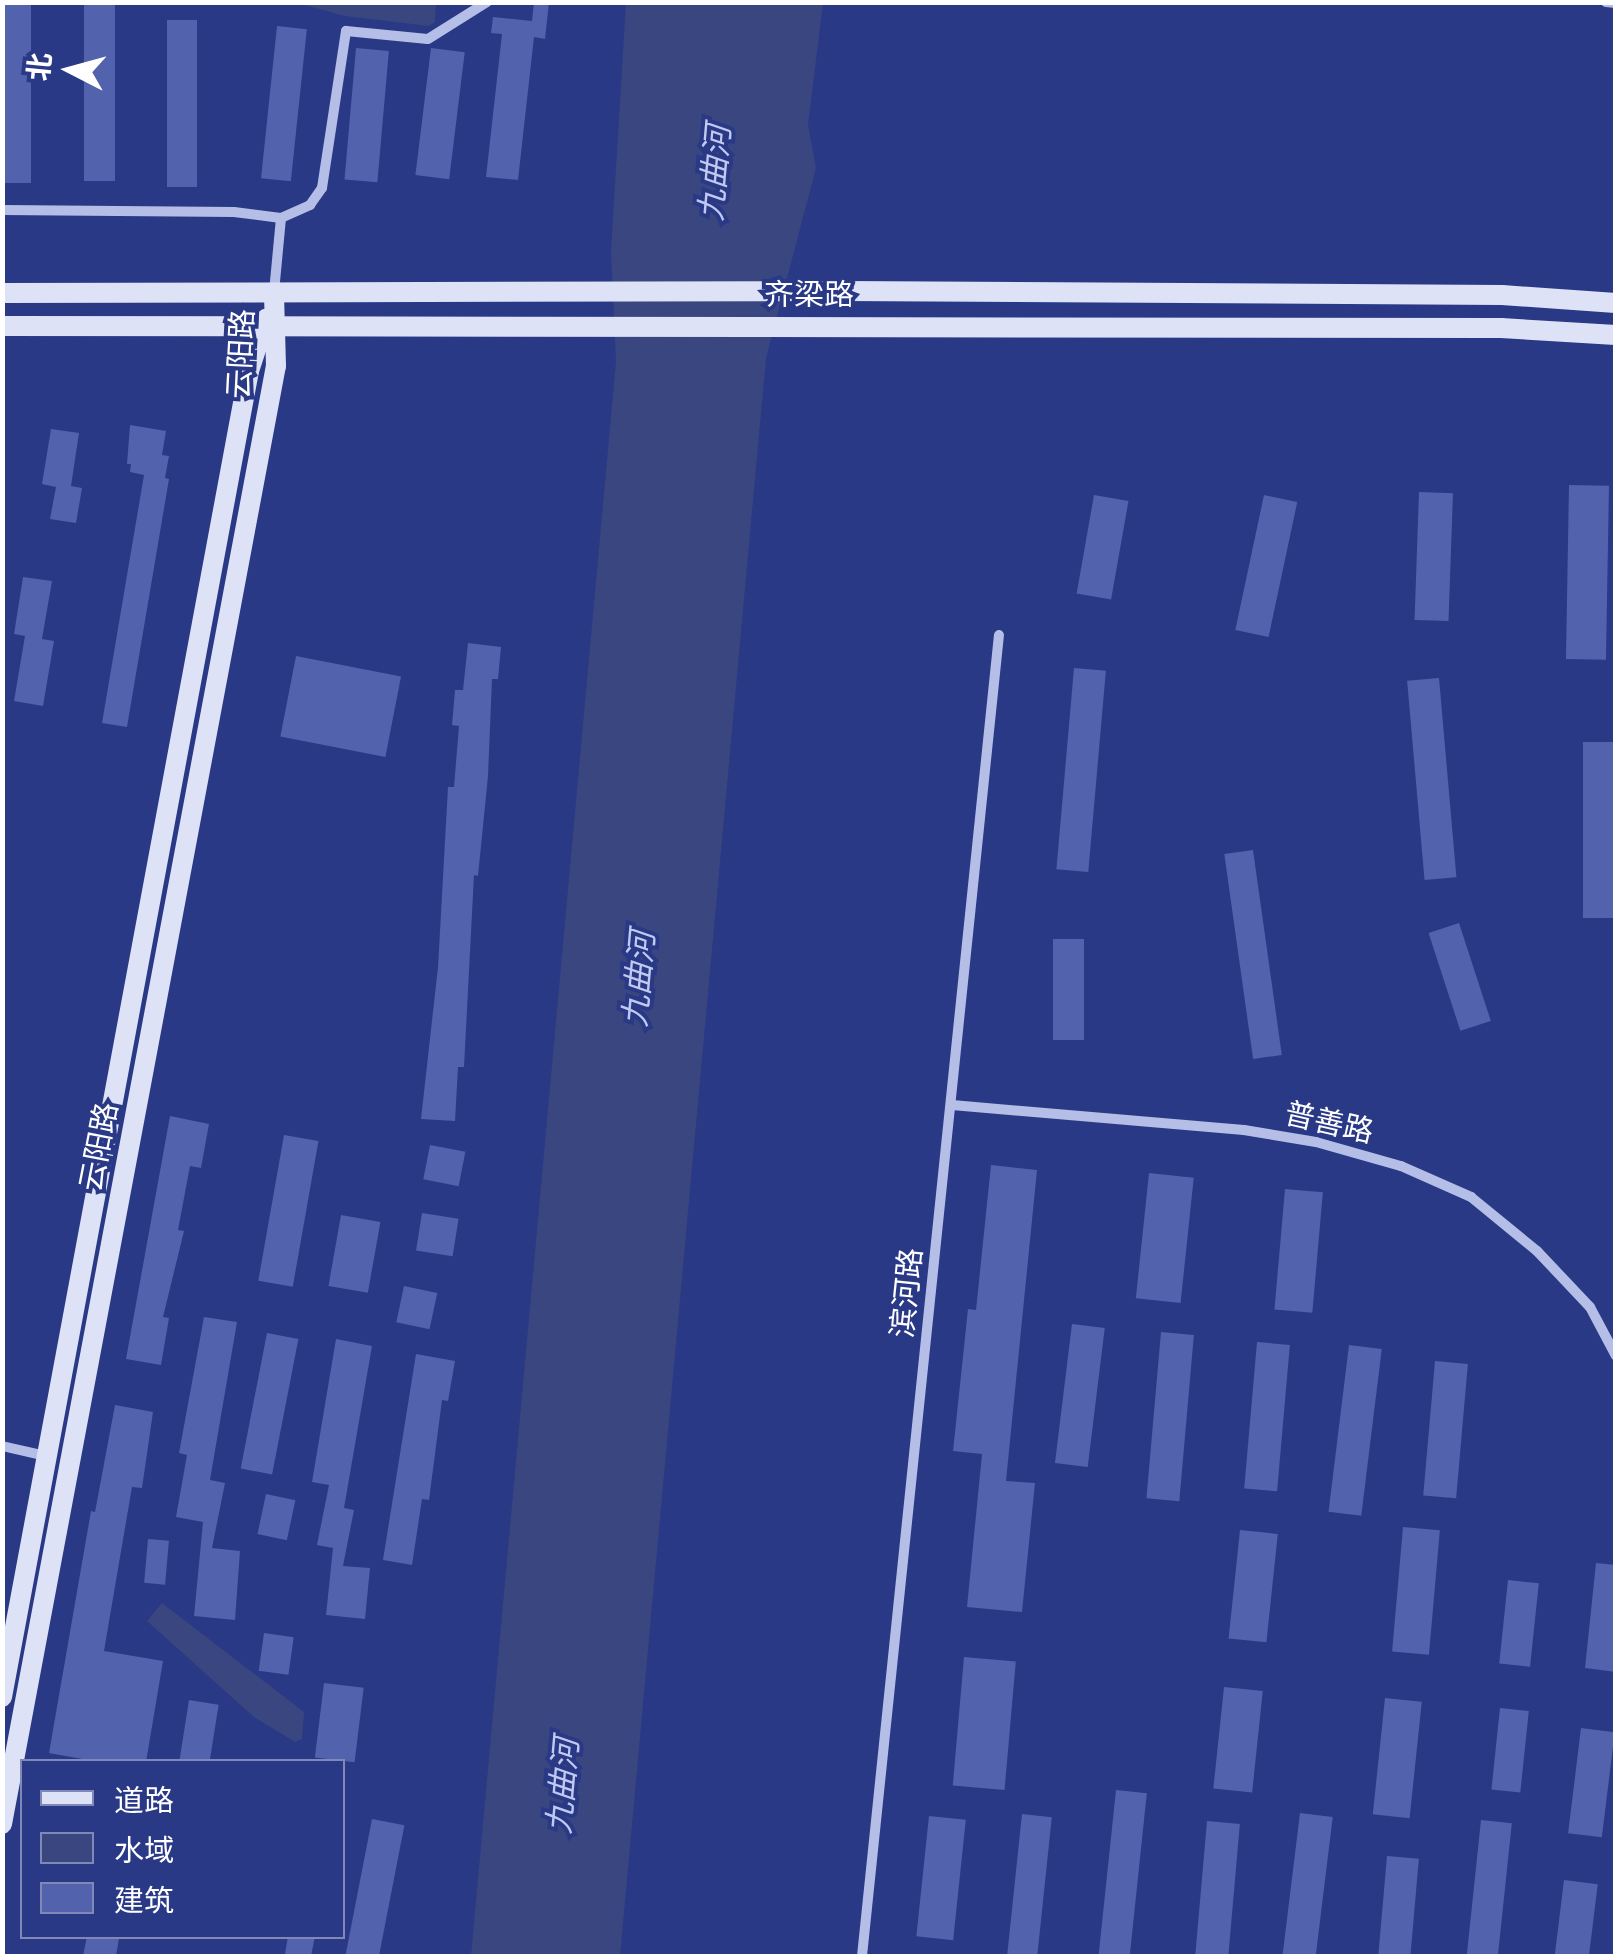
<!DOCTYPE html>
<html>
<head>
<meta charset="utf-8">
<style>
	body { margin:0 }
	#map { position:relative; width:1618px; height:1959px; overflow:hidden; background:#293986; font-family:Arial,"Noto Sans SC",sans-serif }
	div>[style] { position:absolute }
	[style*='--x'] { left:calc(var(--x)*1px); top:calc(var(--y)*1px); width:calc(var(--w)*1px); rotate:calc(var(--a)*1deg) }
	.water>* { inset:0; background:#3a467f }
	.building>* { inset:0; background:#5262ad; transform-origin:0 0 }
	.street>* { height:10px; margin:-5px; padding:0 5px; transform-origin:5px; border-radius:5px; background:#b4bee7 }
	.secondary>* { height:20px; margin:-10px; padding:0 10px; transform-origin:10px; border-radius:10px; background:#dee2f7 }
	span { translate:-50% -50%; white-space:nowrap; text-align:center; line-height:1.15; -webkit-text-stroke:8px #293986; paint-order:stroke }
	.street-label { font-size:30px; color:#fff }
	.water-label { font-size:32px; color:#c0c9ef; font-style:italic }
	.frame { position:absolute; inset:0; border:5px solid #fff; pointer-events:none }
	.legend { position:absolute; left:20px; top:1759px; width:325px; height:180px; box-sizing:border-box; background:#293986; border:2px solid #7f88b6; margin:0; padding:12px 18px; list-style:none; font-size:30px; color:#fff }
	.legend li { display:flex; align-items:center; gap:20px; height:50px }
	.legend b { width:50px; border:2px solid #7f88b6 }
	.north { position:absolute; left:20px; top:20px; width:100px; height:100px; -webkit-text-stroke:8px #293986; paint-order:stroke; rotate:276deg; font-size:28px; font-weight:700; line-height:40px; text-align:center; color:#fff }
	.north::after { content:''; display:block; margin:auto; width:35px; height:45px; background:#fff; clip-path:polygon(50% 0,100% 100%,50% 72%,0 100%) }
</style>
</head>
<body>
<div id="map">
	<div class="water">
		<i style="clip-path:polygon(297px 3px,436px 3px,435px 22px,429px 26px,345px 16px)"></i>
		<i style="clip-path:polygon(626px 3px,823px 3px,808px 125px,816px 168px,766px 358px,620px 1956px,471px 1956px,616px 362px,611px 251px)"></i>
		<i style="clip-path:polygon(162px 1603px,304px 1712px,302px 1739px,295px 1742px,254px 1717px,147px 1621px)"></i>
	</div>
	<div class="building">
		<i style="left:2px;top:2px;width:29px;height:181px"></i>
		<i style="clip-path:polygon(534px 2px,549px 2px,545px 39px,534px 37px,518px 180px,486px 177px,502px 34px,491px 33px,493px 17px,532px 21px)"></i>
		<i style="left:84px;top:3px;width:31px;height:178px"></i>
		<i style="left:167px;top:20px;width:30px;height:167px"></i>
		<i style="left:277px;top:26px;width:30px;height:153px;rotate:6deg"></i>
		<i style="left:356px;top:48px;width:33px;height:132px;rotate:5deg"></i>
		<i style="left:431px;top:48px;width:34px;height:128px;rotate:7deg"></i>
		<i style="clip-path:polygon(130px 425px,166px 431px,162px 455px,169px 456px,165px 478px,169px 479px,127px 727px,102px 723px,144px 475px,130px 472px,131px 464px,127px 464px)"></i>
		<i style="clip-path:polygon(51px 429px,79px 433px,71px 486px,82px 488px,76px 523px,50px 519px,56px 487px,42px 484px)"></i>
		<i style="left:1569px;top:485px;width:40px;height:174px;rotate:1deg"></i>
		<i style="left:1419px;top:492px;width:34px;height:128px;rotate:2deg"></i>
		<i style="left:1094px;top:495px;width:35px;height:100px;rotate:10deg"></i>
		<i style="left:1264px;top:495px;width:34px;height:138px;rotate:12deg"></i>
		<i style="clip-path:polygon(23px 577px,52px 581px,42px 639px,54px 641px,43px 706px,14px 701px,25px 636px,14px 634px)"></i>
		<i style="clip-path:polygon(468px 643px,501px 647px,498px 679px,492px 679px,488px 776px,478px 876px,474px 875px,464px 1067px,458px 1067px,455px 1121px,421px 1119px,438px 967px,448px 787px,454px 787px,459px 726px,452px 725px,455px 690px,463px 690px)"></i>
		<i style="left:296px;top:656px;width:107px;height:82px;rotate:11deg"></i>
		<i style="left:1074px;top:668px;width:32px;height:202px;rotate:5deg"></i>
		<i style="left:1439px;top:678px;width:200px;height:32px;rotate:85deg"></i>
		<i style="left:1583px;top:742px;width:33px;height:176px"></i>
		<i style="left:1253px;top:850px;width:207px;height:29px;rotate:82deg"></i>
		<i style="left:1459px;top:923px;width:103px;height:32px;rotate:72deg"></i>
		<i style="left:1053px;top:939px;width:31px;height:101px"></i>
		<i style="clip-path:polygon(170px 1116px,209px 1124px,201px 1168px,190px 1166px,178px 1230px,184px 1231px,163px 1317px,169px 1318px,161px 1365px,126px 1359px)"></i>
		<i style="left:284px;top:1135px;width:35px;height:148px;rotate:10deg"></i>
		<i style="left:430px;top:1145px;width:36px;height:35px;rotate:11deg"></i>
		<i style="clip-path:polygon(991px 1165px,1037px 1170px,1006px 1481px,1035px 1483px,1022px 1612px,967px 1607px,982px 1454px,953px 1451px,968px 1309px,976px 1310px)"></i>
		<i style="left:1149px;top:1173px;width:45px;height:126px;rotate:6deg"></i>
		<i style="left:1285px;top:1189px;width:38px;height:121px;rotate:5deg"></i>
		<i style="left:422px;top:1213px;width:37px;height:38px;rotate:9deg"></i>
		<i style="left:341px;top:1215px;width:40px;height:72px;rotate:10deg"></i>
		<i style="left:404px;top:1286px;width:34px;height:37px;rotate:12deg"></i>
		<i style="clip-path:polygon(204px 1317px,237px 1322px,210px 1480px,225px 1483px,212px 1548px,240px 1551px,235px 1620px,194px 1616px,203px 1522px,176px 1517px,187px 1455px,179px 1453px)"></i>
		<i style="left:1072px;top:1324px;width:33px;height:140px;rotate:7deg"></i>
		<i style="left:1161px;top:1332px;width:33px;height:167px;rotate:5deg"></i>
		<i style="left:267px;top:1333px;width:32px;height:138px;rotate:11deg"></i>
		<i style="clip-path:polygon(336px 1339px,372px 1346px,344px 1508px,354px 1510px,343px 1566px,370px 1568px,365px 1619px,326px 1615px,333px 1548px,317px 1545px,329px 1485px,312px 1482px)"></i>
		<i style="left:1257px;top:1342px;width:33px;height:147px;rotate:5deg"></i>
		<i style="left:1349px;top:1345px;width:33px;height:168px;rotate:7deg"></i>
		<i style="clip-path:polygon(416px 1354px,455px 1361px,448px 1401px,442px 1400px,429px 1500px,422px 1499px,412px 1565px,383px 1560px)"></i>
		<i style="left:1435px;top:1361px;width:33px;height:135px;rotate:5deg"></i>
		<i style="clip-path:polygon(115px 1405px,153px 1412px,142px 1488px,132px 1487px,104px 1651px,163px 1661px,146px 1762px,99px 1762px,49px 1753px,91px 1511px,95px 1512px)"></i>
		<i style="left:266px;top:1494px;width:30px;height:41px;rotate:12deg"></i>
		<i style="left:1403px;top:1527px;width:37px;height:125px;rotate:5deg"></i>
		<i style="left:1240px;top:1530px;width:38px;height:109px;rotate:6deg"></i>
		<i style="left:148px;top:1539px;width:21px;height:44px;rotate:5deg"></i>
		<i style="clip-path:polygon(1596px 1563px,1616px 1565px,1616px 1672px,1585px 1668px)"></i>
		<i style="left:1508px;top:1580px;width:31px;height:84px;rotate:6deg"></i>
		<i style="left:264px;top:1633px;width:30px;height:38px;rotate:8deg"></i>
		<i style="left:964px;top:1657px;width:52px;height:129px;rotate:5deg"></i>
		<i style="left:324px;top:1683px;width:40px;height:75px;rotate:7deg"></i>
		<i style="left:1224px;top:1687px;width:39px;height:102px;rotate:6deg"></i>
		<i style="left:1385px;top:1698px;width:37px;height:117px;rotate:6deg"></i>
		<i style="left:189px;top:1700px;width:30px;height:63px;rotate:9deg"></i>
		<i style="left:1500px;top:1708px;width:29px;height:82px;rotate:6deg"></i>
		<i style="left:1581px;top:1728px;width:34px;height:106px;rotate:7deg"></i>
		<i style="left:1116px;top:1790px;width:31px;height:167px;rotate:6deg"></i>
		<i style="left:1300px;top:1813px;width:33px;height:144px;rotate:7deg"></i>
		<i style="left:1022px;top:1814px;width:30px;height:143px;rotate:6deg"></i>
		<i style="left:929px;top:1816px;width:37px;height:121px;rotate:6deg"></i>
		<i style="left:372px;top:1819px;width:33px;height:139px;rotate:11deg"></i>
		<i style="left:1481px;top:1820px;width:31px;height:137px;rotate:6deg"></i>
		<i style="left:1207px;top:1821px;width:33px;height:136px;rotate:5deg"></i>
		<i style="left:1387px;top:1856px;width:32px;height:100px;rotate:5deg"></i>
		<i style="left:1564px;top:1880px;width:34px;height:76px;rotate:7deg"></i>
		<i style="clip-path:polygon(87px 1936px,119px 1938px,116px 1956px,83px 1956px)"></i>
		<i style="clip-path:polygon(288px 1936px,315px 1936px,311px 1956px,285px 1954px)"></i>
	</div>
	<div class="street">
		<i style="--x:1606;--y:2;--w:10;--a:6"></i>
		<i style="--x:2;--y:210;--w:232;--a:0.5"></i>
		<i style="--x:234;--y:212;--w:47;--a:7.3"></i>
		<i style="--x:281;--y:218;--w:74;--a:95.4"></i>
		<i style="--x:281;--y:218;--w:32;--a:-24"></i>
		<i style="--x:310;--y:205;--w:21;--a:-55"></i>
		<i style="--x:322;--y:188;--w:159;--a:-81.3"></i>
		<i style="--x:346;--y:31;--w:82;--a:5.6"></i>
		<i style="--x:428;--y:39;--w:70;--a:-32.1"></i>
		<i style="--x:952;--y:1105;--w:293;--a:4.9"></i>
		<i style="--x:1244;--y:1130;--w:73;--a:9.5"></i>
		<i style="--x:1316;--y:1142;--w:88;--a:15.8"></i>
		<i style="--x:1401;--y:1166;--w:77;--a:23.9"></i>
		<i style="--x:1471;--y:1197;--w:85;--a:39.3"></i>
		<i style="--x:1537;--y:1251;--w:77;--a:46.6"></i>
		<i style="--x:1590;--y:1307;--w:55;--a:62"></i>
		<i style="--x:2;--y:1446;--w:49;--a:12.9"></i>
		<i style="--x:862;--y:1956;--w:1328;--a:-84.08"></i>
	</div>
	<div class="secondary">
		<i style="--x:2;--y:293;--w:841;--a:-0.14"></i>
		<i style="--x:843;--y:291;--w:659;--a:0.35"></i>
		<i style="--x:1502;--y:295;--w:114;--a:4"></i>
		<i style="--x:2;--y:326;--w:1499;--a:0.08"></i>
		<i style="--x:1501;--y:328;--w:115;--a:3.5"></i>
		<i style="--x:2;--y:1697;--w:1349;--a:-79.45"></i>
		<i style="--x:249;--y:371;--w:55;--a:-71.9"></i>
		<i style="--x:2;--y:1824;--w:1484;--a:-79.36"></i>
		<i style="--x:276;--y:366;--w:73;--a:-91.6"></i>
	</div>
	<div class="street-label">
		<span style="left:809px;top:295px">齐梁路</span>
		<span style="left:241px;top:354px;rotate:-87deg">云阳路</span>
		<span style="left:1329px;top:1123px;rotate:13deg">普善路</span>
		<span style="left:99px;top:1147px;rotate:-79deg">云阳路</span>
		<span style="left:907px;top:1293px;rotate:-84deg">滨河路</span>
	</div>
	<div class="water-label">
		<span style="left:715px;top:173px;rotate:-85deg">九曲河</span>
		<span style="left:639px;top:979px;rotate:-85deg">九曲河</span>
		<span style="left:563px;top:1786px;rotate:-85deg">九曲河</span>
	</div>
	<div class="frame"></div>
	<ul class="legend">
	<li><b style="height:12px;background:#dee2f7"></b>道路</li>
	<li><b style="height:28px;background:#3a467f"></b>水域</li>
	<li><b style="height:28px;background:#5262ad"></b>建筑</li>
	</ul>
	<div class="north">北</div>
</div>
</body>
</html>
